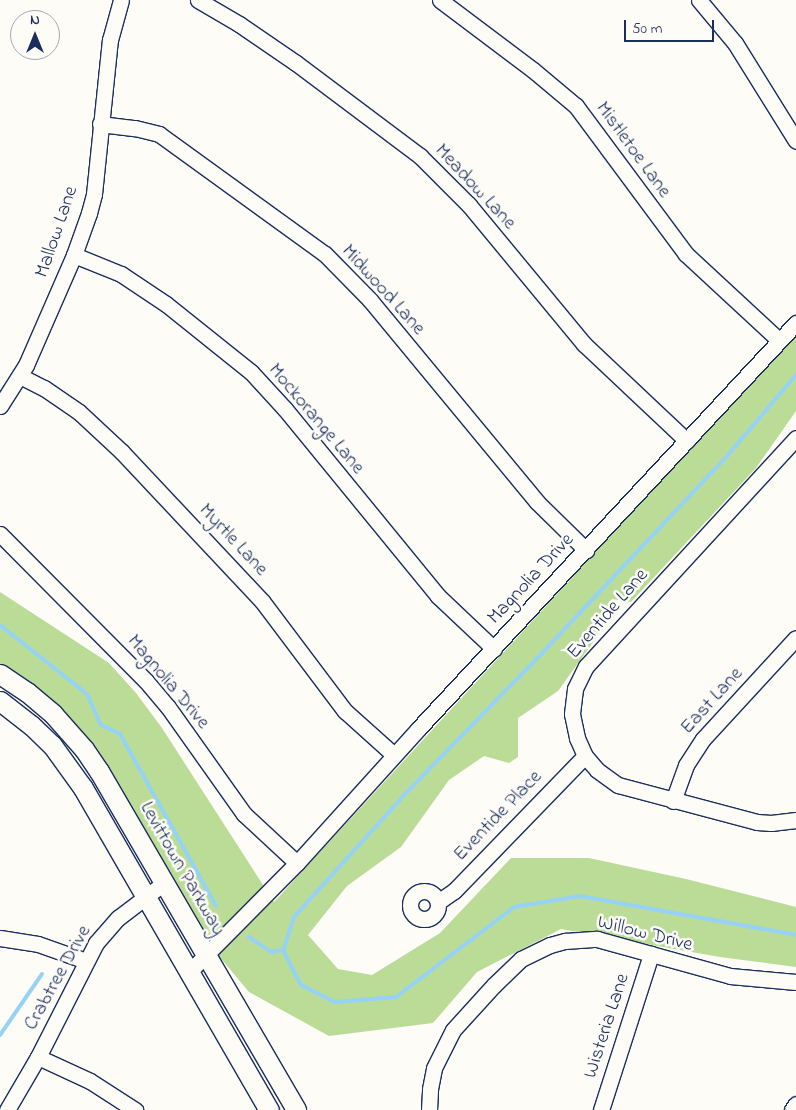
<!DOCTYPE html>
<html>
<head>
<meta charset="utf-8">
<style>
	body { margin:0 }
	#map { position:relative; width:796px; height:1110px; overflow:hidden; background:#fdfcf7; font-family:"Indie Flower",sans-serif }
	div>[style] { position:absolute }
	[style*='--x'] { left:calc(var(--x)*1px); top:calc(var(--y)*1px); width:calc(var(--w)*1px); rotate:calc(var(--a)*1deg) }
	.green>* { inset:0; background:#bbdc96 }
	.stream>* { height:4px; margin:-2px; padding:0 2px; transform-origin:2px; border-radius:2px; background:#95d2f6 }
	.roads { filter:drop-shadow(1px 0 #1b2f5e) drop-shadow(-1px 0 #1b2f5e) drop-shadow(0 1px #1b2f5e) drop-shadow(0 -1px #1b2f5e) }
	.minor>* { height:15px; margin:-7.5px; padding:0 7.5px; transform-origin:7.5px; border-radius:7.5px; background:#fdfcf7 }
	.minor>.ring { margin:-7.5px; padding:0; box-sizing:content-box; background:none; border:15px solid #fdfcf7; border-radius:50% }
	.major>* { height:19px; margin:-9.5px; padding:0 9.5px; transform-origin:9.5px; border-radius:9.5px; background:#fdfcf7 }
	span { translate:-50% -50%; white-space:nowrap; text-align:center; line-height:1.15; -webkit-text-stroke:5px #fdfcf7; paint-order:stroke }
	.street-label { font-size:20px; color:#1b2f5e }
	.north { position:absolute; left:10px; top:10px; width:50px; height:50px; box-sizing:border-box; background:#fdfcf7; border:1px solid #a3aaba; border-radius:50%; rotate:0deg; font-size:14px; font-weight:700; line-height:20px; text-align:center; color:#1b2f5e }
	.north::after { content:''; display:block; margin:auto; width:18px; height:22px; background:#1b2f5e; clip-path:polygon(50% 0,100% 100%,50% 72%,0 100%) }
	.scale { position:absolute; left:624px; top:20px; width:90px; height:22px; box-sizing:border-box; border:2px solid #1b2f5e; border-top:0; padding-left:6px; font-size:15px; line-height:18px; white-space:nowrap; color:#1b2f5e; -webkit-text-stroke:4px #fdfcf7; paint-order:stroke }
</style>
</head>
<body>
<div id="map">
	<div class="green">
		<i style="clip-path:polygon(796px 334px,796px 411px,756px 468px,631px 602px,612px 599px,603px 613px,599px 634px,558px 691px,518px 718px,518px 757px,509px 763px,484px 756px,449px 780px,401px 847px,347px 886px,308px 935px,338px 969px,372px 975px,440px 933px,511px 858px,589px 858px,686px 879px,796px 907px,796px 967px,720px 957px,561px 929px,477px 972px,433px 1023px,329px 1036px,249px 992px,218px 955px,184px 903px,130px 808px,0 668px,0 592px,109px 663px,136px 693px,162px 728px,274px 902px)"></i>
	</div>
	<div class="stream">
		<i style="--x:796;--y:375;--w:105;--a:130.4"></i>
		<i style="--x:728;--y:455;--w:263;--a:133.2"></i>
		<i style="--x:548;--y:647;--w:204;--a:134.2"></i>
		<i style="--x:406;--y:793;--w:167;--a:132.1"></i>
		<i style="--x:294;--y:917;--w:35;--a:108"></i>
		<i style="--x:283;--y:950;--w:39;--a:63"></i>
		<i style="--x:301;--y:985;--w:38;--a:27"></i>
		<i style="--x:335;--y:1002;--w:61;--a:-4.7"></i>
		<i style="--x:396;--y:997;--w:148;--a:-37.3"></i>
		<i style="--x:514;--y:907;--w:67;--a:-9.5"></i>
		<i style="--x:580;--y:896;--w:219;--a:10.2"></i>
		<i style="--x:0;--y:625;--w:111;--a:38.4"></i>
		<i style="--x:87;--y:694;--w:34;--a:66"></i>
		<i style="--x:101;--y:725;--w:21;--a:25"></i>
		<i style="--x:120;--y:734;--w:197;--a:60.8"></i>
		<i style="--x:249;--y:937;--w:27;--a:34"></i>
		<i style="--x:271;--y:952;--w:12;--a:-9"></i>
		<i style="--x:0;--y:1035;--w:74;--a:-55.5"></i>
	</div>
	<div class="roads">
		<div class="minor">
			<i style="--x:198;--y:0;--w:48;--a:30.3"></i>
			<i style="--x:239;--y:24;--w:69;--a:34.4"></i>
			<i style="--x:296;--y:63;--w:155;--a:36.9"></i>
			<i style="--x:420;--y:156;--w:69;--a:45"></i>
			<i style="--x:469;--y:205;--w:180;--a:50.4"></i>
			<i style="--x:584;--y:344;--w:141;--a:43.3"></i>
			<i style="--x:440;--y:0;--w:116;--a:37"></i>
			<i style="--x:533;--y:70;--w:56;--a:39.9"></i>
			<i style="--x:576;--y:106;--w:184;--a:53.4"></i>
			<i style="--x:686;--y:254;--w:127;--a:42.8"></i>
			<i style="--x:699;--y:0;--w:56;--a:50.1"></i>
			<i style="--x:735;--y:43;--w:115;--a:58.1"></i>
			<i style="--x:100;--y:124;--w:35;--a:7"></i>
			<i style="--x:135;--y:128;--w:25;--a:14"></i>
			<i style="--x:159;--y:134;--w:205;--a:35.9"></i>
			<i style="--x:325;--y:254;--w:64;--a:45.6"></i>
			<i style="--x:370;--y:300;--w:262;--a:50.4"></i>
			<i style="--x:537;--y:502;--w:69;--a:44.4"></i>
			<i style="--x:74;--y:255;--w:51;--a:22"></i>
			<i style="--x:121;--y:274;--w:54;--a:33.7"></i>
			<i style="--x:166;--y:304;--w:109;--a:38.7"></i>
			<i style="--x:251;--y:372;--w:50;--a:47.4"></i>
			<i style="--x:285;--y:409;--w:242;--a:50.7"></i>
			<i style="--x:438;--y:596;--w:77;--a:43.4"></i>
			<i style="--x:20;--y:376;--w:27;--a:27"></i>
			<i style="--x:44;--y:388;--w:42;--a:34.4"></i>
			<i style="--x:79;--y:412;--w:59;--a:42.9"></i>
			<i style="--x:122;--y:452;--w:204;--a:46.8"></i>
			<i style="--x:262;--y:601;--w:138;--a:53"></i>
			<i style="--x:345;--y:711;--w:66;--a:41.9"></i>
			<i style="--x:0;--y:406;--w:49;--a:-57.6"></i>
			<i style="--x:26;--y:365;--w:120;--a:-66.4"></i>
			<i style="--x:74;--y:255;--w:45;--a:-70.3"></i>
			<i style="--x:89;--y:213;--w:20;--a:-75"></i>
			<i style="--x:94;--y:194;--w:155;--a:-84.1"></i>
			<i style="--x:110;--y:40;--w:41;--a:-74.6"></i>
			<i style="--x:796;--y:438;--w:310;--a:132.6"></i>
			<i style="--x:586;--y:666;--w:25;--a:116"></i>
			<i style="--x:575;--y:689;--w:25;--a:97"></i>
			<i style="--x:572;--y:714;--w:25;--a:78"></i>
			<i style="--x:577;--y:738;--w:20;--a:66"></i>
			<i style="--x:585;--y:756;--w:18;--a:49"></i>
			<i style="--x:597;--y:770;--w:26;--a:36"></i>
			<i style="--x:618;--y:785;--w:144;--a:14.9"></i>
			<i style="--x:757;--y:822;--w:14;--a:4"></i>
			<i style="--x:771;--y:823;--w:25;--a:-7"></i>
			<i style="--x:0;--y:534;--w:207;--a:45.2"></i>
			<i style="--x:146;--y:681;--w:34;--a:50"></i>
			<i style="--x:168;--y:707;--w:131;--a:54.6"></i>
			<i style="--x:244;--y:814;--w:72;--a:42.8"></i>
			<i style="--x:673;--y:801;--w:38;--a:-70"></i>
			<i style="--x:686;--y:765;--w:31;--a:-57"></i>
			<i style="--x:703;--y:739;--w:137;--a:-47.4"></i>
			<i class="ring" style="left:410px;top:891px;width:13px;height:13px"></i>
			<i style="--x:438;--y:902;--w:19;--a:-35"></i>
			<i style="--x:454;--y:891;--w:188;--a:-45.9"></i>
			<i style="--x:0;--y:938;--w:38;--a:9"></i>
			<i style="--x:38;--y:944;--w:51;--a:19.5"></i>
			<i style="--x:189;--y:972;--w:153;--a:-45.3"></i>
			<i style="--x:297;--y:863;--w:181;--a:-47.9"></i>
			<i style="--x:418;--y:729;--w:555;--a:-47.05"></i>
			<i style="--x:38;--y:1057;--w:57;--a:24.8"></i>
			<i style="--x:90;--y:1081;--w:54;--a:32.8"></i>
			<i style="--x:7;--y:1110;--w:61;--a:-59.7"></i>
			<i style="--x:38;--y:1057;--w:128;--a:-63"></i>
			<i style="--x:96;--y:943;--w:33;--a:-49"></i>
			<i style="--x:118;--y:918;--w:58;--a:-37.3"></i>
			<i style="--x:429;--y:1110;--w:21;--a:-87"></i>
			<i style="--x:430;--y:1089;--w:21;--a:-79"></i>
			<i style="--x:434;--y:1068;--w:42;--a:-63.4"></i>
			<i style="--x:453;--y:1030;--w:61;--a:-47.7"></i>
			<i style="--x:494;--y:985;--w:37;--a:-44"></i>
			<i style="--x:521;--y:959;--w:32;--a:-26"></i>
			<i style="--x:550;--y:945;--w:16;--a:-15"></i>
			<i style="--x:565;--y:941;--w:32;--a:-4"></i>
			<i style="--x:597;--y:939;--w:138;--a:15.5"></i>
			<i style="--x:730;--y:976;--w:66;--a:5.2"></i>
			<i style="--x:601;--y:1110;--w:164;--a:-72.2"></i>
			<i style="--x:792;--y:1110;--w:7;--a:-56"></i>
		</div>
		<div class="major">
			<i style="--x:0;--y:674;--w:32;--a:34"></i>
			<i style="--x:27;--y:692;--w:34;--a:40"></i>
			<i style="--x:53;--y:714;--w:47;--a:48.5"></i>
			<i style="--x:84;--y:749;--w:27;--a:56"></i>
			<i style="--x:99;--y:771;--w:392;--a:59.8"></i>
			<i style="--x:0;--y:701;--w:39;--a:38"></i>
			<i style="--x:31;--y:725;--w:29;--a:44"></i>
			<i style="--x:52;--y:745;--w:53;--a:54.2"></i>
			<i style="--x:83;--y:788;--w:372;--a:60"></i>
		</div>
	</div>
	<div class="street-label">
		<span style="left:633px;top:150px;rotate:54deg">Mistletoe Lane</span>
		<span style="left:475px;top:187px;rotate:47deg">Meadow Lane</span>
		<span style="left:57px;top:232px;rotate:-71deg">Mallow Lane</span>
		<span style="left:383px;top:290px;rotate:48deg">Midwood Lane</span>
		<span style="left:316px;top:419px;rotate:50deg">Mockorange Lane</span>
		<span style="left:233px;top:540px;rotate:47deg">Myrtle Lane</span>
		<span style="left:531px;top:579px;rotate:-47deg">Magnolia Drive</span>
		<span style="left:608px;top:614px;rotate:-49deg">Eventide Lane</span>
		<span style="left:168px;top:682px;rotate:50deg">Magnolia Drive</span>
		<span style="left:712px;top:701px;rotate:-48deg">East Lane</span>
		<span style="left:498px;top:816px;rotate:-46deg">Eventide Place</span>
		<span style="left:182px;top:869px;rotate:60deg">Levittown Parkway</span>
		<span style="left:645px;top:934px;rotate:14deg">Willow Drive</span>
		<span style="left:58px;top:978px;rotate:-61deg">Crabtree Drive</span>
		<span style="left:607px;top:1026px;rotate:-72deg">Wisteria Lane</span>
	</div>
	<div class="north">N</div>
	<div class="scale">50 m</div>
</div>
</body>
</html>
